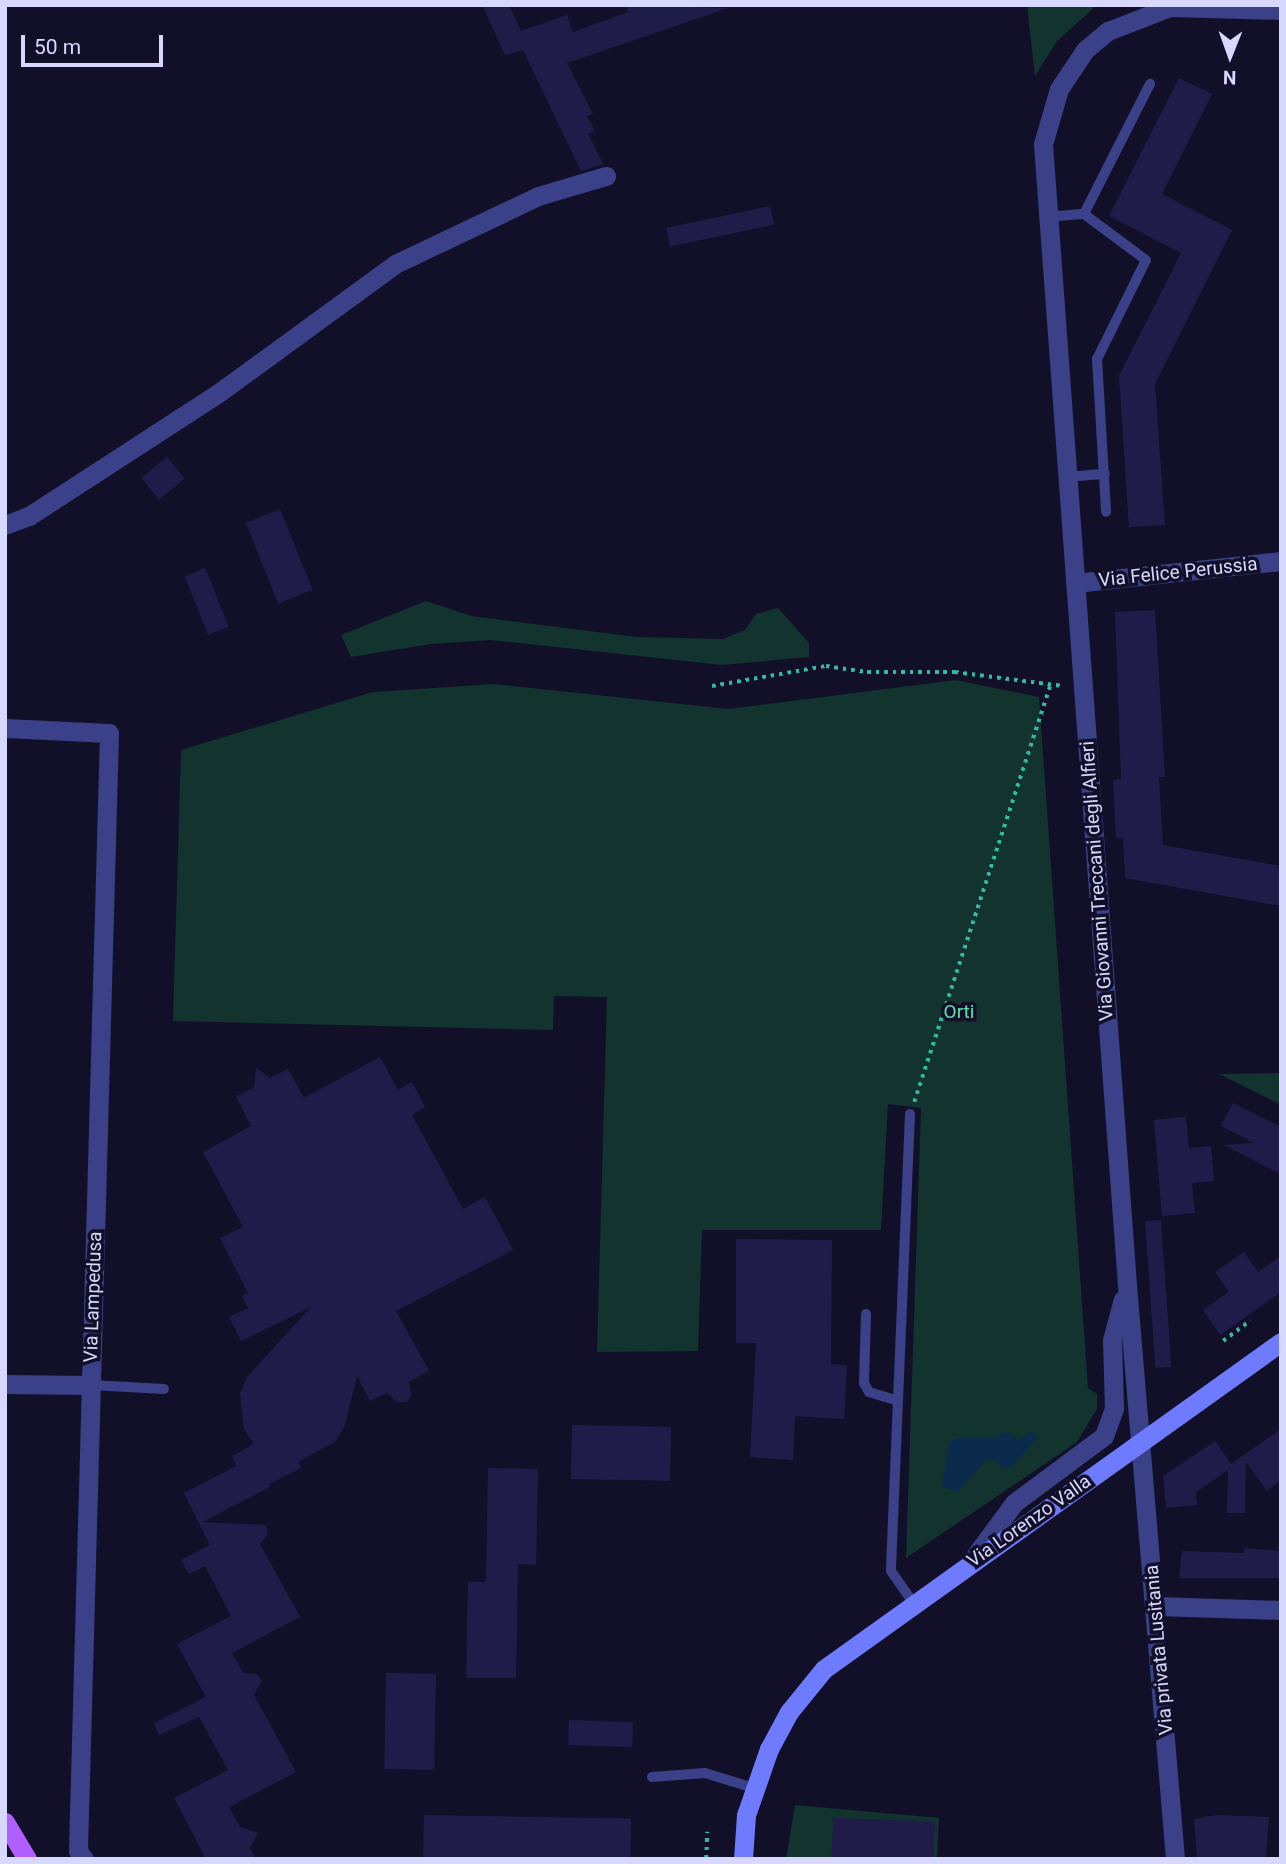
<!DOCTYPE html>
<html>
<head>
<meta charset="utf-8">
<style>
	body { margin:0 }
	#map { position:relative; width:1286px; height:1864px; overflow:hidden; background:#121029; font-family:Roboto,sans-serif }
	div>[style] { position:absolute }
	[style*='--x'] { left:calc(var(--x)*1px); top:calc(var(--y)*1px); width:calc(var(--w)*1px); rotate:calc(var(--a)*1deg) }
	.green>* { inset:0; background:#13332e }
	.water>* { inset:0; background:#0c2a4c }
	.building>* { inset:0; background:#201c4a; transform-origin:0 0 }
	.path>* { height:3.5px; margin-top:-1.75px; transform-origin:0; background:repeating-linear-gradient(90deg,#30bba3 0 3.5px,transparent 0 8.5px) }
	.service>* { height:10px; margin:-5px; padding:0 5px; transform-origin:5px; border-radius:5px; background:#3b4188 }
	.minor>* { height:19px; margin:-9.5px; padding:0 9.5px; transform-origin:9.5px; border-radius:9.5px; background:#3b4188 }
	.secondary>* { height:19px; margin:-9.5px; padding:0 9.5px; transform-origin:9.5px; border-radius:9.5px; background:#6f7bff }
	.primary>* { height:19px; margin:-9.5px; padding:0 9.5px; transform-origin:9.5px; border-radius:9.5px; background:#b15fff }
	span { translate:-50% -50%; white-space:nowrap; text-align:center; line-height:1.15; -webkit-text-stroke:7px #121029; paint-order:stroke }
	.street-label { font-size:19px; color:#d8d8ff }
	.park-label { font-size:19px; color:#62e1b3 }
	.frame { position:absolute; inset:0; border:7px solid #d8d8ff; pointer-events:none }
	.north { position:absolute; left:1195px; top:21px; width:70px; height:70px; -webkit-text-stroke:5px #121029; paint-order:stroke; rotate:181deg; font-size:19px; font-weight:700; line-height:28px; text-align:center; color:#d8d8ff }
	.north::after { content:''; display:block; margin:auto; width:24px; height:32px; background:#d8d8ff; clip-path:polygon(50% 0,100% 100%,50% 72%,0 100%) }
	.scale { position:absolute; left:21px; top:35px; width:142px; height:32px; box-sizing:border-box; border:4px solid #d8d8ff; border-top:0; padding-left:9px; font-size:21px; line-height:24px; white-space:nowrap; color:#d8d8ff; -webkit-text-stroke:5px #121029; paint-order:stroke }
</style>
</head>
<body>
<div id="map">
	<div class="green">
		<i style="clip-path:polygon(1027px 5px,1097px 5px,1057px 41px,1035px 76px)"></i>
		<i style="clip-path:polygon(426px 601px,471px 616px,637px 637px,723px 639px,745px 630px,756px 614px,778px 608px,809px 643px,809px 657px,722px 665px,491px 640px,431px 644px,351px 657px,341px 635px)"></i>
		<i style="clip-path:polygon(956px 680px,1039px 697px,1088px 1388px,1097px 1394px,1097px 1409px,1077px 1442px,906px 1558px,921px 1108px,888px 1104px,881px 1230px,702px 1230px,698px 1351px,597px 1352px,607px 997px,554px 996px,553px 1030px,173px 1021px,181px 750px,373px 692px,493px 684px,728px 709px)"></i>
		<i style="clip-path:polygon(1281px 1073px,1281px 1105px,1219px 1074px)"></i>
		<i style="clip-path:polygon(795px 1805px,939px 1818px,937px 1859px,786px 1859px)"></i>
	</div>
	<div class="water">
		<i style="clip-path:polygon(1033px 1431px,1037px 1438px,1012px 1467px,1001px 1468px,996px 1460px,987px 1459px,958px 1492px,942px 1487px,949px 1442px,957px 1438px,998px 1438px,1002px 1433px,1011px 1433px,1017px 1440px)"></i>
	</div>
	<div class="building">
		<i style="clip-path:polygon(482px 5px,509px 5px,521px 31px,567px 15px,573px 32px,628px 12px,626px 5px,728px 8px,567px 63px,593px 114px,587px 116px,595px 131px,588px 134px,603px 164px,581px 171px,523px 50px,505px 55px)"></i>
		<i style="clip-path:polygon(1179px 78px,1212px 94px,1162px 194px,1232px 230px,1155px 384px,1165px 525px,1129px 527px,1119px 376px,1181px 253px,1109px 216px)"></i>
		<i style="left:770px;top:206px;width:19px;height:106px;rotate:78deg"></i>
		<i style="left:167px;top:457px;width:28px;height:33px;rotate:51deg"></i>
		<i style="left:280px;top:509px;width:87px;height:37px;rotate:68deg"></i>
		<i style="left:205px;top:568px;width:63px;height:22px;rotate:68deg"></i>
		<i style="clip-path:polygon(1155px 610px,1165px 777px,1159px 777px,1163px 845px,1281px 866px,1281px 906px,1125px 878px,1123px 838px,1116px 838px,1113px 780px,1121px 779px,1115px 612px)"></i>
		<i style="clip-path:polygon(380px 1057px,398px 1090px,412px 1082px,425px 1107px,412px 1115px,463px 1209px,485px 1197px,513px 1250px,396px 1311px,429px 1371px,409px 1382px,411px 1395px,407px 1402px,397px 1402px,387px 1393px,370px 1401px,357px 1376px,344px 1428px,335px 1442px,298px 1462px,301px 1468px,269px 1484px,270px 1487px,202px 1522px,266px 1525px,268px 1534px,260px 1544px,300px 1617px,232px 1653px,243px 1673px,256px 1674px,262px 1680px,254px 1695px,296px 1772px,229px 1807px,240px 1827px,258px 1833px,250px 1848px,256px 1859px,206px 1859px,174px 1798px,228px 1770px,199px 1717px,159px 1735px,154px 1723px,206px 1697px,177px 1644px,231px 1616px,205px 1566px,189px 1574px,181px 1560px,210px 1545px,184px 1493px,236px 1466px,232px 1456px,254px 1444px,244px 1429px,240px 1393px,248px 1376px,311px 1307px,241px 1341px,229px 1317px,248px 1308px,242px 1296px,248px 1293px,220px 1238px,243px 1227px,203px 1152px,251px 1126px,236px 1096px,254px 1088px,256px 1068px,270px 1078px,288px 1069px,304px 1098px)"></i>
		<i style="clip-path:polygon(1233px 1103px,1281px 1127px,1281px 1174px,1224px 1145px,1254px 1143px,1221px 1126px)"></i>
		<i style="clip-path:polygon(1186px 1117px,1189px 1148px,1211px 1146px,1214px 1181px,1192px 1183px,1195px 1213px,1162px 1216px,1154px 1120px)"></i>
		<i style="left:1161px;top:1220px;width:147px;height:16px;rotate:86deg"></i>
		<i style="clip-path:polygon(736px 1239px,832px 1240px,831px 1364px,847px 1365px,844px 1419px,795px 1416px,793px 1460px,750px 1457px,756px 1343px,736px 1343px)"></i>
		<i style="clip-path:polygon(1244px 1252px,1258px 1272px,1281px 1256px,1281px 1292px,1220px 1335px,1203px 1310px,1229px 1292px,1215px 1272px)"></i>
		<i style="left:572px;top:1425px;width:99px;height:54px;rotate:1deg"></i>
		<i style="clip-path:polygon(1281px 1429px,1281px 1480px,1267px 1491px,1246px 1462px,1245px 1513px,1227px 1513px,1228px 1470px,1196px 1492px,1197px 1505px,1166px 1508px,1163px 1476px,1215px 1441px,1231px 1464px)"></i>
		<i style="clip-path:polygon(488px 1468px,538px 1469px,536px 1565px,518px 1564px,516px 1678px,466px 1678px,468px 1582px,486px 1582px)"></i>
		<i style="clip-path:polygon(1244px 1548px,1281px 1551px,1281px 1578px,1179px 1578px,1182px 1551px,1244px 1553px)"></i>
		<i style="left:386px;top:1673px;width:50px;height:96px;rotate:1deg"></i>
		<i style="left:569px;top:1720px;width:64px;height:25px;rotate:2deg"></i>
		<i style="left:424px;top:1815px;width:207px;height:44px;rotate:1deg"></i>
		<i style="clip-path:polygon(1216px 1815px,1269px 1817px,1266px 1859px,1197px 1859px,1194px 1819px)"></i>
		<i style="left:833px;top:1818px;width:102px;height:41px;rotate:2deg"></i>
	</div>
	<div class="path">
		<i style="--x:712;--y:686;--w:116;--a:-10"></i>
		<i style="--x:826;--y:666;--w:41;--a:8.3"></i>
		<i style="--x:867;--y:672;--w:88;--a:0"></i>
		<i style="--x:955;--y:672;--w:109;--a:7.4"></i>
		<i style="--x:914;--y:1102;--w:439;--a:-71.9"></i>
		<i style="--x:1223;--y:1341;--w:34;--a:-37"></i>
		<i style="--x:706;--y:1859;--w:27;--a:-88"></i>
	</div>
	<div class="service">
		<i style="--x:1084;--y:214;--w:146;--a:-63.1"></i>
		<i style="--x:1047;--y:217;--w:37;--a:-5"></i>
		<i style="--x:1084;--y:214;--w:77;--a:36.6"></i>
		<i style="--x:1146;--y:260;--w:110;--a:116.3"></i>
		<i style="--x:1097;--y:359;--w:153;--a:86.6"></i>
		<i style="--x:1067;--y:477;--w:38;--a:-5"></i>
		<i style="--x:910;--y:1114;--w:457;--a:92.4"></i>
		<i style="--x:891;--y:1571;--w:38;--a:55"></i>
		<i style="--x:866;--y:1314;--w:69;--a:91.7"></i>
		<i style="--x:864;--y:1383;--w:10;--a:61"></i>
		<i style="--x:869;--y:1392;--w:30;--a:17"></i>
		<i style="--x:91;--y:1385;--w:73;--a:3.1"></i>
		<i style="--x:652;--y:1777;--w:53;--a:-4.3"></i>
		<i style="--x:705;--y:1773;--w:51;--a:17"></i>
	</div>
	<div class="minor">
		<i style="--x:5;--y:525;--w:26;--a:-21"></i>
		<i style="--x:29;--y:516;--w:224;--a:-33"></i>
		<i style="--x:217;--y:394;--w:220;--a:-36.1"></i>
		<i style="--x:395;--y:264;--w:158;--a:-25.4"></i>
		<i style="--x:538;--y:196;--w:71;--a:-16.4"></i>
		<i style="--x:1075;--y:583;--w:207;--a:-6.1"></i>
		<i style="--x:5;--y:728;--w:104;--a:2.8"></i>
		<i style="--x:109;--y:733;--w:1118;--a:91.59"></i>
		<i style="--x:78;--y:1851;--w:10;--a:53"></i>
		<i style="--x:5;--y:1384;--w:86;--a:0.7"></i>
		<i style="--x:972;--y:1560;--w:71;--a:-53.6"></i>
		<i style="--x:1014;--y:1503;--w:112;--a:-36.7"></i>
		<i style="--x:1104;--y:1436;--w:30;--a:-70"></i>
		<i style="--x:1114;--y:1408;--w:68;--a:-91.7"></i>
		<i style="--x:1112;--y:1340;--w:42;--a:-75"></i>
		<i style="--x:1156;--y:1606;--w:125;--a:1.8"></i>
		<i style="--x:1175;--y:1859;--w:576;--a:-94.78"></i>
		<i style="--x:1127;--y:1285;--w:1144;--a:-94.21"></i>
		<i style="--x:1043;--y:144;--w:57;--a:-73.8"></i>
		<i style="--x:1059;--y:89;--w:47;--a:-56.3"></i>
		<i style="--x:1085;--y:50;--w:30;--a:-40"></i>
		<i style="--x:1108;--y:31;--w:66;--a:-21.2"></i>
		<i style="--x:1170;--y:7;--w:111;--a:1.5"></i>
	</div>
	<div class="secondary">
		<i style="--x:743;--y:1859;--w:44;--a:-86.1"></i>
		<i style="--x:746;--y:1815;--w:70;--a:-70.8"></i>
		<i style="--x:769;--y:1749;--w:42;--a:-61.6"></i>
		<i style="--x:789;--y:1712;--w:55;--a:-50.9"></i>
		<i style="--x:824;--y:1669;--w:562;--a:-35.59"></i>
	</div>
	<div class="primary">
		<i style="--x:5;--y:1822;--w:43;--a:59.3"></i>
	</div>
	<div class="street-label">
		<span style="left:1178px;top:572px;rotate:-6deg">Via Felice Perussia</span>
		<span style="left:1097px;top:881px;rotate:-94deg">Via Giovanni Treccani degli Alfieri</span>
		<span style="left:93px;top:1297px;rotate:-88deg">Via Lampedusa</span>
		<span style="left:1029px;top:1521px;rotate:-35deg">Via Lorenzo Valla</span>
		<span style="left:1159px;top:1650px;rotate:-95deg">Via privata Lusitania</span>
	</div>
	<div class="park-label">
		<span style="left:959px;top:1012px">Orti</span>
	</div>
	<div class="frame"></div>
	<div class="north">N</div>
	<div class="scale">50 m</div>
</div>
</body>
</html>
